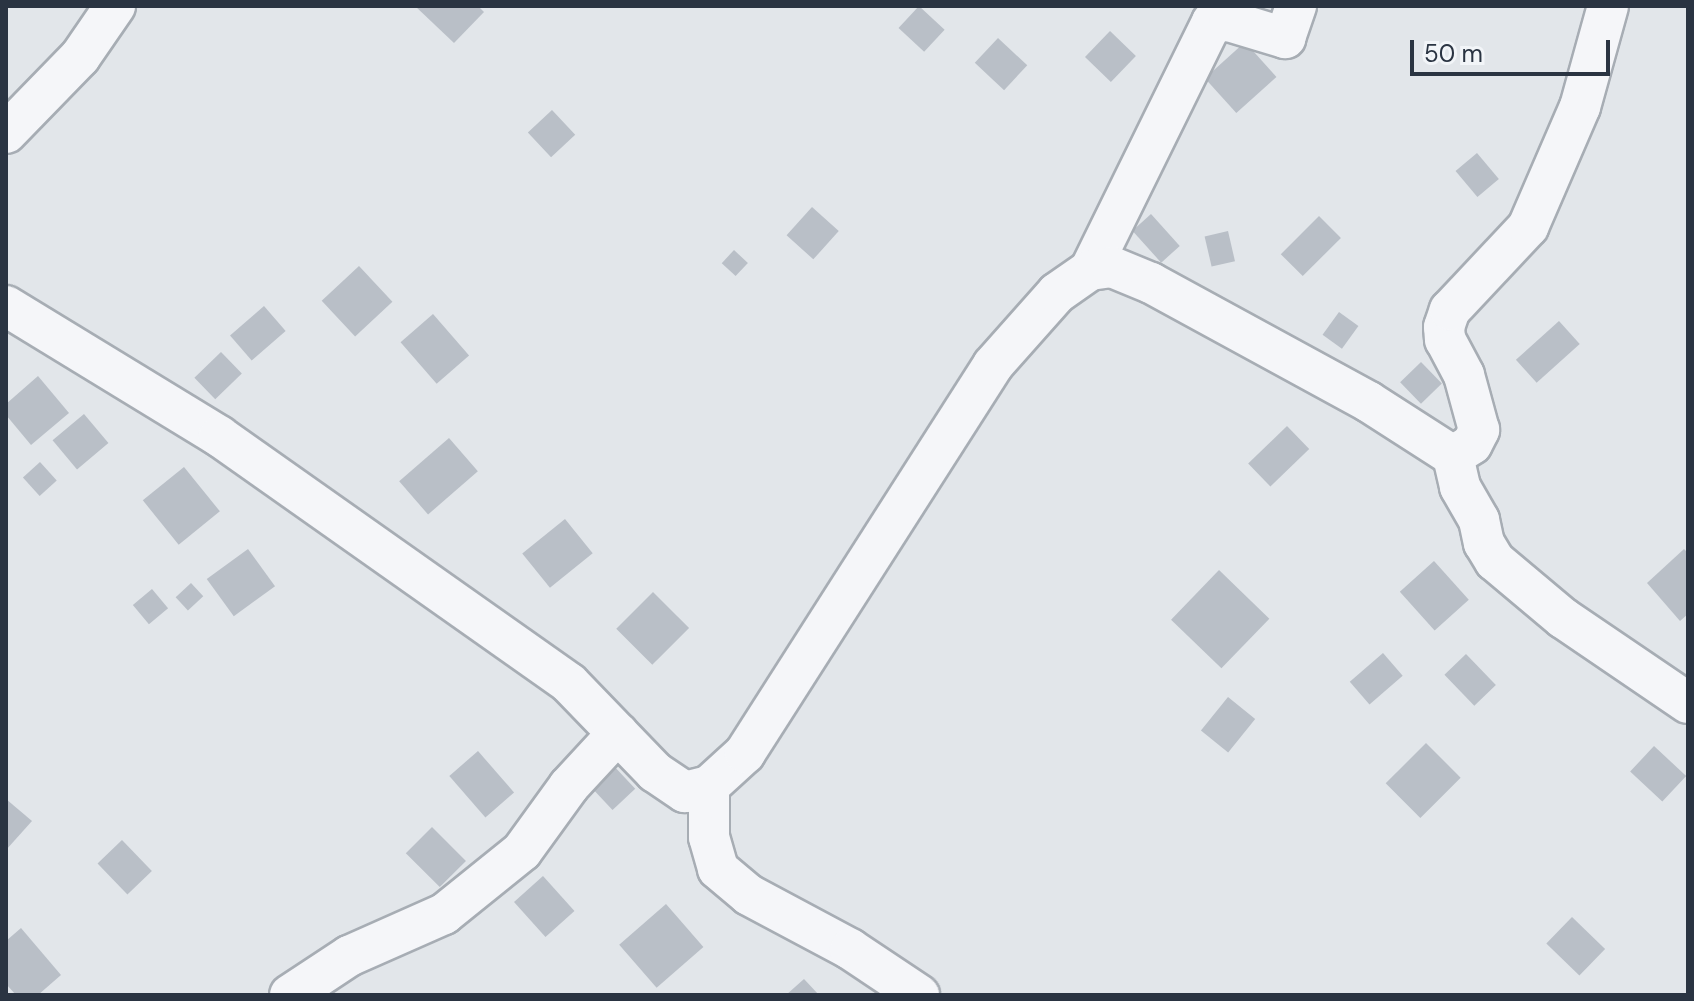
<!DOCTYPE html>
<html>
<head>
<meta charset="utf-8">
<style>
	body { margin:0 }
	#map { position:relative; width:1694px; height:1001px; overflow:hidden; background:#e2e6ea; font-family:"DM Sans",sans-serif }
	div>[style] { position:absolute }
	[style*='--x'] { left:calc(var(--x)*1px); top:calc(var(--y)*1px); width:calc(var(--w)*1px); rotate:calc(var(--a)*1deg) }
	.building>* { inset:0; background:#b9bfc7; transform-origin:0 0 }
	.roads { filter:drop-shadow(2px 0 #a7adb4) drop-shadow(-2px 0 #a7adb4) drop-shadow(0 2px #a7adb4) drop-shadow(0 -2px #a7adb4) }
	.minor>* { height:40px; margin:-20px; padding:0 20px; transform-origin:20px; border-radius:20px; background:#f5f6f9 }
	span { translate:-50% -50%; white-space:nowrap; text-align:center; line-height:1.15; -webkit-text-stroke:6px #f2f5f8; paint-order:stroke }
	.frame { position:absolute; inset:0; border:8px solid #2a3442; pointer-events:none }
	.scale { position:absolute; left:1410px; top:40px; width:200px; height:36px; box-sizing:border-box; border:4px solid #2a3442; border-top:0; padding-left:10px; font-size:24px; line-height:28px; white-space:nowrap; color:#2a3442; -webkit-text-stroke:6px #f2f5f8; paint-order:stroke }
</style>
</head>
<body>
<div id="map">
	<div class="building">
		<i style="clip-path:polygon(415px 6px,478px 6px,484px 12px,454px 43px)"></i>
		<i style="left:919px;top:6px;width:35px;height:30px;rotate:43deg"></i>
		<i style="left:1110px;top:31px;width:36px;height:36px;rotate:44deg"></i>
		<i style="left:998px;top:38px;width:40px;height:34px;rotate:43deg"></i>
		<i style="left:1245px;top:42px;width:47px;height:54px;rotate:48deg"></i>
		<i style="left:552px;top:110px;width:34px;height:33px;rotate:47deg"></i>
		<i style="left:1477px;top:153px;width:34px;height:28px;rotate:50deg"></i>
		<i style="left:812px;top:207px;width:36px;height:38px;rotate:42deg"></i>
		<i style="left:1151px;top:214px;width:43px;height:25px;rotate:48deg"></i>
		<i style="left:1319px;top:216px;width:31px;height:54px;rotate:45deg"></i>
		<i style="left:1228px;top:231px;width:31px;height:24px;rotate:77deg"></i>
		<i style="left:734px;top:250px;width:19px;height:18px;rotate:43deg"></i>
		<i style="left:359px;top:266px;width:49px;height:51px;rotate:47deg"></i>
		<i style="left:264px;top:306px;width:33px;height:45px;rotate:49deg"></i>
		<i style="left:1339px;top:312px;width:24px;height:28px;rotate:36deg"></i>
		<i style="left:433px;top:314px;width:55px;height:43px;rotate:49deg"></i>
		<i style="left:1559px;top:321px;width:31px;height:58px;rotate:48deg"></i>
		<i style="left:221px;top:352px;width:30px;height:37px;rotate:46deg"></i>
		<i style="left:1421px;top:362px;width:30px;height:29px;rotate:46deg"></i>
		<i style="clip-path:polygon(38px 376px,69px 413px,31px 445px,6px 415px,6px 404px)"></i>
		<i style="left:84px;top:414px;width:38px;height:41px;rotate:50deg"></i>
		<i style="left:1287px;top:426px;width:32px;height:54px;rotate:46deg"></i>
		<i style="left:449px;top:438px;width:44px;height:66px;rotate:49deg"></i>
		<i style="left:40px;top:462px;width:25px;height:23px;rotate:48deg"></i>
		<i style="left:184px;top:467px;width:57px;height:53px;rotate:51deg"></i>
		<i style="left:565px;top:519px;width:44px;height:55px;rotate:51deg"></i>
		<i style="left:248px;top:549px;width:46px;height:51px;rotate:54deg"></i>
		<i style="clip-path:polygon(1684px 549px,1688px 553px,1688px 614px,1680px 621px,1647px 583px)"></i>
		<i style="left:1434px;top:561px;width:52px;height:46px;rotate:48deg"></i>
		<i style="left:1219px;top:570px;width:70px;height:69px;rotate:44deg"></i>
		<i style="left:191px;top:583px;width:18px;height:21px;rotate:47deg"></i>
		<i style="left:152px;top:589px;width:25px;height:25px;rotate:50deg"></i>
		<i style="left:653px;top:592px;width:51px;height:52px;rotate:45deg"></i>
		<i style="left:1383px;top:653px;width:30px;height:44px;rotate:49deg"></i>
		<i style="left:1466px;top:654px;width:43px;height:30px;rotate:46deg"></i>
		<i style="left:1228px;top:697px;width:35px;height:43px;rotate:39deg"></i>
		<i style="left:1426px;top:743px;width:49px;height:57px;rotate:45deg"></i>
		<i style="left:1654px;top:746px;width:44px;height:35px;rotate:43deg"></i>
		<i style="left:478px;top:751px;width:55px;height:38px;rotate:49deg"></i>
		<i style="left:612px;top:764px;width:34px;height:31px;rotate:47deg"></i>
		<i style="clip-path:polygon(6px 799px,32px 821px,6px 850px)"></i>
		<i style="left:432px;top:827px;width:48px;height:37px;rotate:45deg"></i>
		<i style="left:122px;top:840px;width:43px;height:34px;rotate:46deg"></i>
		<i style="left:543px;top:876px;width:47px;height:39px;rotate:48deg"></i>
		<i style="left:666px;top:904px;width:57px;height:62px;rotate:49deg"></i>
		<i style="left:1572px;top:917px;width:46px;height:37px;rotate:44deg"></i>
		<i style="clip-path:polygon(21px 928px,61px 975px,38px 995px,16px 995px,6px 984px,6px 941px)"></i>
		<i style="clip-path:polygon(804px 979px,819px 995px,786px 995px)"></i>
	</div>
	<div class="roads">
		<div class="minor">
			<i style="--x:6;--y:133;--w:106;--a:-45.8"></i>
			<i style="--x:80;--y:57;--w:62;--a:-55.5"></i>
			<i style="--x:1090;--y:270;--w:276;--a:-63.8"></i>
			<i style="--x:1212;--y:22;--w:17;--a:-3"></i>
			<i style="--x:1229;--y:21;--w:59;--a:16.9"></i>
			<i style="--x:1285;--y:38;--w:34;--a:-71"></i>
			<i style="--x:6;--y:306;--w:250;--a:31.4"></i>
			<i style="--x:219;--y:436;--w:428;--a:35.2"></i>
			<i style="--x:569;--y:683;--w:124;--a:46"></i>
			<i style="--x:655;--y:772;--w:36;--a:34"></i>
			<i style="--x:685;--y:792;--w:25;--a:-14"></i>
			<i style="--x:709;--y:786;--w:49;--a:-42.5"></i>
			<i style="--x:745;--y:753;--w:460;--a:-57.4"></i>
			<i style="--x:993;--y:365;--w:96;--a:-48.4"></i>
			<i style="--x:1057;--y:293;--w:40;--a:-34.9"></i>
			<i style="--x:1090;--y:270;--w:22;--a:-8"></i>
			<i style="--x:1112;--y:267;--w:42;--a:22.3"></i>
			<i style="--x:1151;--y:283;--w:248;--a:28.6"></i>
			<i style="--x:1369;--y:402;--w:100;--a:32.7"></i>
			<i style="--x:1453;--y:456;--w:32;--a:77"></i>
			<i style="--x:1460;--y:487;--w:38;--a:60"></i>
			<i style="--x:1479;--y:520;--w:24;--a:78"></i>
			<i style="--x:1484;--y:543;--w:21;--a:59"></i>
			<i style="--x:1495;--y:561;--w:89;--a:40"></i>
			<i style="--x:1563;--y:618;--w:151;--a:34.2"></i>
			<i style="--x:1453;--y:456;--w:22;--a:-32"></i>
			<i style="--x:1472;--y:444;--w:16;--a:-63"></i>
			<i style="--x:1479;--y:430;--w:57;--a:-105.3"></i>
			<i style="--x:1464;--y:375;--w:40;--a:-118"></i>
			<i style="--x:1445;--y:340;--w:13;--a:-94"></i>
			<i style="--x:1444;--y:327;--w:18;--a:-71"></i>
			<i style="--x:1450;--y:310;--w:114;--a:-46.8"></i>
			<i style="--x:1528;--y:227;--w:131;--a:-66.6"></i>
			<i style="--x:1580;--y:107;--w:105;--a:-74.5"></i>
			<i style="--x:709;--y:786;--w:51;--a:90"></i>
			<i style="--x:709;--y:837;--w:33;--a:74"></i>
			<i style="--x:718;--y:869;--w:40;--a:40"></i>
			<i style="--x:749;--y:895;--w:115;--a:28.1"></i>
			<i style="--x:850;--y:949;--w:83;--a:33.7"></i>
			<i style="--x:290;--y:995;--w:71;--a:-33.5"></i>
			<i style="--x:349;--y:956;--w:104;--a:-23.9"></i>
			<i style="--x:444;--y:914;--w:100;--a:-38.9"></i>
			<i style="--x:522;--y:851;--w:80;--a:-54.1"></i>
			<i style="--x:569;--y:786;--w:72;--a:-47.2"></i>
		</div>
	</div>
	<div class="frame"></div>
	<div class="scale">50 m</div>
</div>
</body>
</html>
